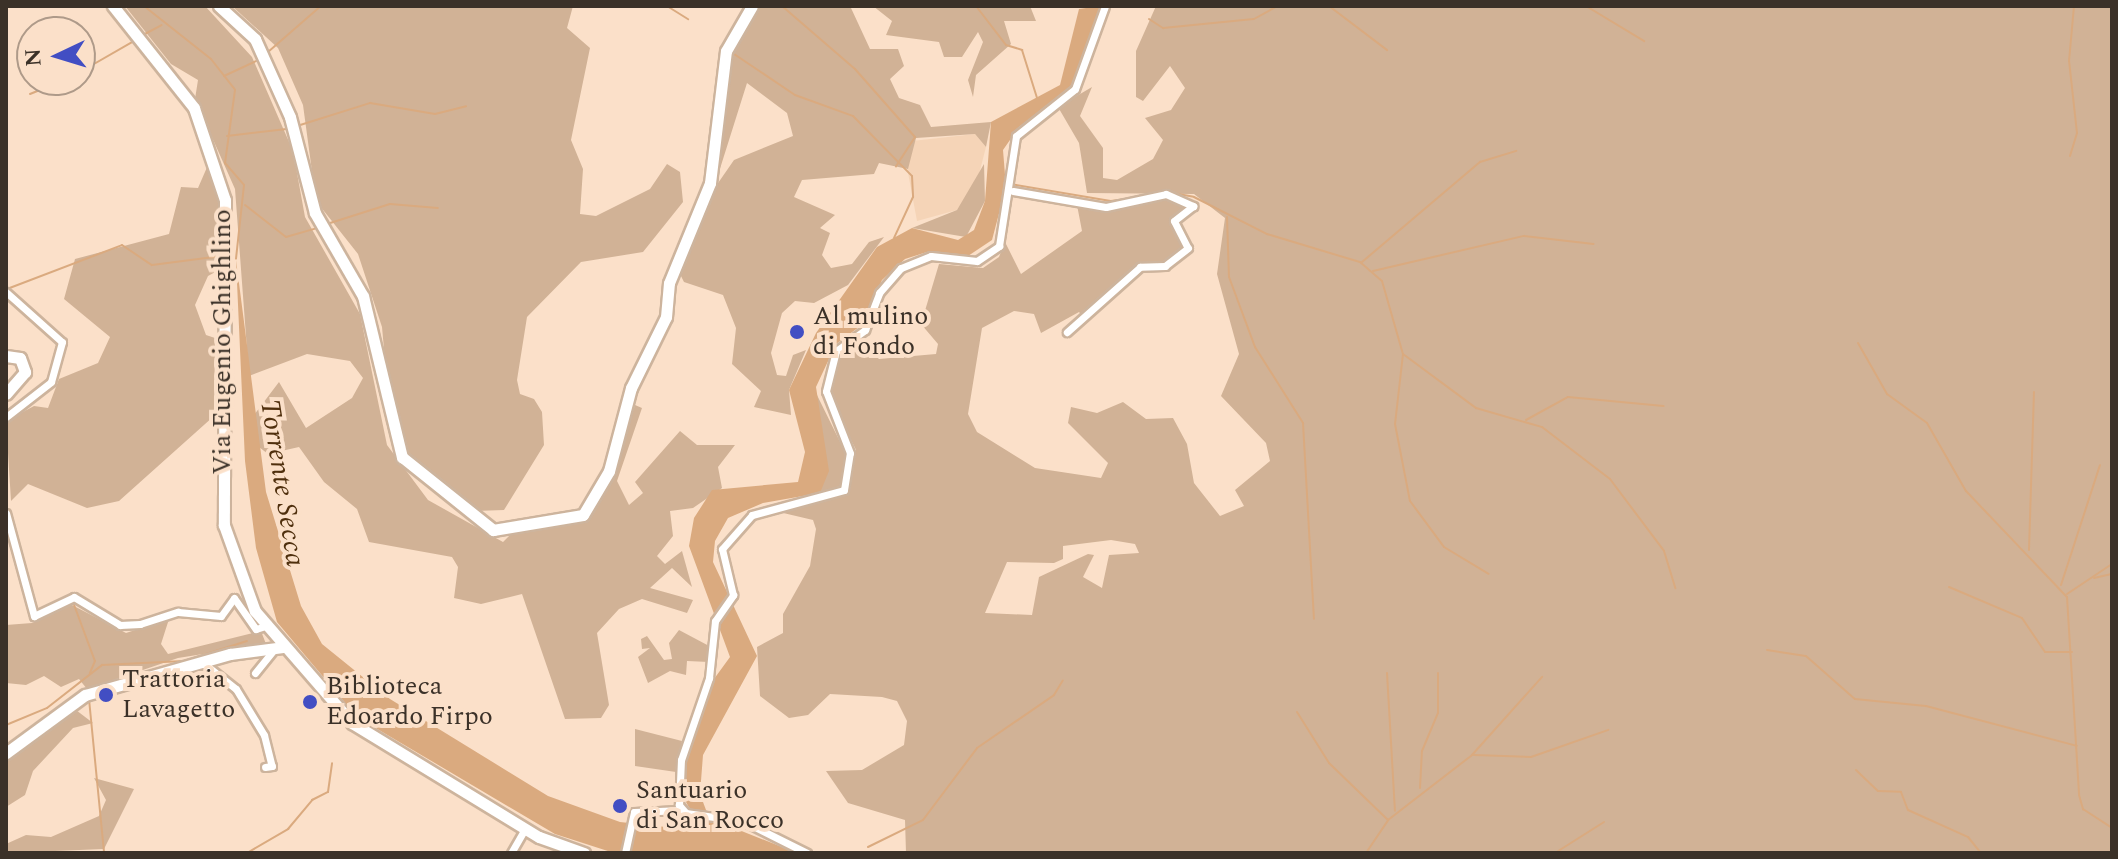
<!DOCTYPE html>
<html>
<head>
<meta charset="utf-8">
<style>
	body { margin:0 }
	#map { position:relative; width:2118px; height:859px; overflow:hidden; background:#fbe0c9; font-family:Spectral,serif }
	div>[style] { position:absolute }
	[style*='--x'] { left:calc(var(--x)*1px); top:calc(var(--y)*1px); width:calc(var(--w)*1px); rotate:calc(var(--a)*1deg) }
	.built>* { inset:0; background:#f5d4b7 }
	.green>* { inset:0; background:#d1b296 }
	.water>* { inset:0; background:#daaa7f }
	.stream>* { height:2px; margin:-1px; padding:0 1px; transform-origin:1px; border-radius:1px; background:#daaa7f }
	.roads { filter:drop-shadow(2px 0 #cdb49d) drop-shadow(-2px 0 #cdb49d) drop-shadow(0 2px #cdb49d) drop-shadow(0 -2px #cdb49d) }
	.street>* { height:7px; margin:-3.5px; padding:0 3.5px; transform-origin:3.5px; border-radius:3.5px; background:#fff }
	.secondary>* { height:11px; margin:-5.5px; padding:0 5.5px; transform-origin:5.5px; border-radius:5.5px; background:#fff }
	.dots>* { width:22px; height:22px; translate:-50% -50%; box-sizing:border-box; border:4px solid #fbe0c9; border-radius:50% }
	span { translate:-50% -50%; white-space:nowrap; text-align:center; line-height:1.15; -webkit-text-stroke:8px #fbe0c9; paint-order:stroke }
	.poi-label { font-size:26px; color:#3b3128 }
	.left { translate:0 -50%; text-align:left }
	.street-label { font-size:26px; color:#3b3128 }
	.water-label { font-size:28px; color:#4f2f0d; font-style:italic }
	.frame { position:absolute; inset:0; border:8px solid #3b3128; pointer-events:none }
	.north { position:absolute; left:16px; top:16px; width:80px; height:80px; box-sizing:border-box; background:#fbe0c9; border:2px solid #ae9a89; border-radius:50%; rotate:266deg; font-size:22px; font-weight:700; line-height:32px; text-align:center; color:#3b3128 }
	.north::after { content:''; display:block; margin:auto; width:28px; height:36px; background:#424ec3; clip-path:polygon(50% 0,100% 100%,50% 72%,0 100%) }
</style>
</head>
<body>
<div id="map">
	<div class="built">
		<i style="clip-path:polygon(975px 134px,986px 147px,976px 186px,957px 210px,917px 221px,906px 162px,912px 141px)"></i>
	</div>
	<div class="green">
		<i style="clip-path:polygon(125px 6px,205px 6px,252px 57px,293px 151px,305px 217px,360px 314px,387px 445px,428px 500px,503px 542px,514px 531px,579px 523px,610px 480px,635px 405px,642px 408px,617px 481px,629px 505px,643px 493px,635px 482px,680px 431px,697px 445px,735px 445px,718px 467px,722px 488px,693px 508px,670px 511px,673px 536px,657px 556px,665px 564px,682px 551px,692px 587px,672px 568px,650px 588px,693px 600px,687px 613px,642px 599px,619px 609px,597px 633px,609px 705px,601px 718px,565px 719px,522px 594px,481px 604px,454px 598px,458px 567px,452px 557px,369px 542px,357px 509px,324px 482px,299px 447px,268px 454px,259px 447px,254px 415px,279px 382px,306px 428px,352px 398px,363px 378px,350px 361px,307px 354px,249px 376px,235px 189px,195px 99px,198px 80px,171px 64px)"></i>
		<i style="clip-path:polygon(232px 6px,573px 6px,567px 28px,590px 48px,571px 140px,583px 169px,580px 214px,596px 216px,650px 189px,667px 164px,680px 172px,683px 202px,643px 252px,581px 262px,527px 317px,517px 380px,520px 394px,534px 399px,542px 412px,544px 445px,504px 510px,475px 511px,409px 456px,386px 371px,382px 327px,358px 254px,316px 201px,303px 105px,278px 48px)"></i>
		<i style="clip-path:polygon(756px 6px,851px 8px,870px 49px,898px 49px,904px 66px,890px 79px,899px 98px,920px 105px,931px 127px,991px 122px,986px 147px,975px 134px,916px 138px,908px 169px,879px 163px,874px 174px,802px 180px,794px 197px,835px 215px,820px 228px,830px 233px,822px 255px,831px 268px,852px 264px,869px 242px,884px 237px,848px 285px,814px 303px,795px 301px,782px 313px,771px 353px,777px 375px,786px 376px,793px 355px,806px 350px,789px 390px,791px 415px,754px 407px,761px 391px,732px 364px,736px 328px,723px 295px,684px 282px,679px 272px,707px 199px,734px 160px,793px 136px,787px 113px,747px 83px,718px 175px,730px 55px)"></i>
		<i style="clip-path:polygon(873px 6px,1030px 6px,1036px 21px,1004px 21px,1011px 44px,976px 75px,973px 97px,968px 80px,983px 42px,978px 32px,962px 57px,944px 57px,939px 42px,886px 35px,892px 21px)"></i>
		<i style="clip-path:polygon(evenodd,1156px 6px,2112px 6px,2112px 853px,906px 853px,905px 820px,848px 803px,826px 771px,862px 770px,904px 745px,907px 721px,897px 701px,882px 697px,830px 694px,808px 715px,789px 718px,760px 696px,757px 647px,783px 633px,783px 614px,810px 566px,816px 529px,813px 520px,779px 512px,849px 491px,856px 450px,835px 407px,830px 381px,837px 357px,844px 345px,860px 341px,879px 359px,936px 354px,938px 344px,921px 324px,939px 264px,983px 268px,999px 257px,1005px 242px,1021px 274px,1082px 231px,1077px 205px,1167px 195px,1190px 205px,1173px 219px,1187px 241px,1184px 248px,1163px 264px,1138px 265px,1085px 319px,1079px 312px,1041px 333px,1034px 314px,1014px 311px,982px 328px,968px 414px,977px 432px,1035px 468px,1101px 478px,1108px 463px,1068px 423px,1071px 407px,1097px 413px,1123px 402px,1146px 419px,1173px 418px,1187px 444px,1194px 483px,1220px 516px,1244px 506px,1235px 490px,1270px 461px,1266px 443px,1221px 396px,1239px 354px,1217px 274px,1225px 218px,1194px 194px,1087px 193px,1079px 143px,1058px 107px,1092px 87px,1080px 116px,1103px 148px,1103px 178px,1117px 180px,1153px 159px,1163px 140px,1145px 118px,1171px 110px,1185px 88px,1170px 66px,1143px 101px,1136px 97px,1136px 51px,1156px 6px,1111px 540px,1135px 544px,1139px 553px,1109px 555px,1102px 588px,1083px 577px,1094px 555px,1088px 554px,1039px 577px,1032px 615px,985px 613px,1007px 562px,1054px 563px,1063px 559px,1063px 546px,1111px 540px)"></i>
		<i style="clip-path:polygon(984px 164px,985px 201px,966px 237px,912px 228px,957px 210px)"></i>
		<i style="clip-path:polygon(208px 165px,221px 208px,219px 270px,208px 276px,195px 305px,206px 335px,215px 338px,214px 416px,119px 501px,87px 508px,28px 484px,11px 501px,6px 421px,34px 406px,48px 408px,59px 379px,98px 363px,110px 337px,64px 299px,75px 259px,169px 234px,181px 187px,198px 188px)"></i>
		<i style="clip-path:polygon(816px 393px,848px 458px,842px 488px,808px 499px,823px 437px)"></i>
		<i style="clip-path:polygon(70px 604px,126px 633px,169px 619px,161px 644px,168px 654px,261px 631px,266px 644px,178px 658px,87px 689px,79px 679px,61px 687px,44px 676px,26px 685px,6px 683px,6px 625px,32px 623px)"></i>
		<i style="clip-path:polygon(679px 630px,711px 647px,709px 662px,687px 661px,686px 675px,670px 671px,648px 683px,638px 657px,650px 648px,642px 649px,641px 639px,647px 636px,664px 660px,672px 659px,669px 643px)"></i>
		<i style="clip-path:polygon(72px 707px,93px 723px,73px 728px,33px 771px,25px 795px,6px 807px,6px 758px)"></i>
		<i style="clip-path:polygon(635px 729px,682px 741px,676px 772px,635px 766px)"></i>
		<i style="clip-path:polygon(94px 778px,134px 789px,104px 849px,6px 853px,6px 844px,26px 835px,51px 837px,99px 816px,106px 800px)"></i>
	</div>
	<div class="water">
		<i style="clip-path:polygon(1100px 6px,1074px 87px,1019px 127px,1003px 150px,1006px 187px,992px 240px,968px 256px,927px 252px,905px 259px,882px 280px,863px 324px,836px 344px,816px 387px,829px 471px,820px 493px,763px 503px,728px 518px,715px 541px,713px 562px,757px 656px,703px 755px,700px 794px,709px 818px,797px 853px,614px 853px,555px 834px,357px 717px,277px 622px,256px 548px,245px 461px,236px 260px,266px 492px,301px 606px,322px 644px,390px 699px,548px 796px,620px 822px,702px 831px,686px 802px,685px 757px,714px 679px,730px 657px,689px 546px,694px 518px,712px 490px,798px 482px,805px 452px,789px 390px,816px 333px,877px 247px,912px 228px,958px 240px,974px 230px,985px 201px,991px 122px,1060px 85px,1079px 9px)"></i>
	</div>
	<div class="stream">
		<i style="--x:144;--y:6;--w:85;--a:38.3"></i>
		<i style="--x:211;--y:59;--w:39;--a:52"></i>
		<i style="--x:235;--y:90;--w:74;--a:97.8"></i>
		<i style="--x:225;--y:163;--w:29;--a:49"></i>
		<i style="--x:244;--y:185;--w:74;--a:96.2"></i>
		<i style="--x:667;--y:6;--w:25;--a:32"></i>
		<i style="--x:782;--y:6;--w:96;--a:40.8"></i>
		<i style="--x:855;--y:69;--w:91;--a:48.6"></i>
		<i style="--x:915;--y:137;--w:35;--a:123"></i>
		<i style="--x:976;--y:6;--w:49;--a:52.4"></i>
		<i style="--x:1006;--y:45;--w:17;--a:17"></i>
		<i style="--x:1022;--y:50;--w:50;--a:72.6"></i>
		<i style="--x:1329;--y:6;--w:73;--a:37.2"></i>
		<i style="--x:1586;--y:6;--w:68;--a:31.1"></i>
		<i style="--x:1149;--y:19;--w:17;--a:33"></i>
		<i style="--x:1163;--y:28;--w:91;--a:-5.6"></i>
		<i style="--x:1254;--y:19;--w:26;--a:-29"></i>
		<i style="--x:143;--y:35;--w:21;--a:-28"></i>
		<i style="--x:268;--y:52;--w:70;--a:-41"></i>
		<i style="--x:734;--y:54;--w:73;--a:33.9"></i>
		<i style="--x:795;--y:95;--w:62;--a:19.9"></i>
		<i style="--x:853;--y:116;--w:84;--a:45.5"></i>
		<i style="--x:912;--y:176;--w:21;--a:87"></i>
		<i style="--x:913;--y:197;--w:45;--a:114.9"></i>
		<i style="--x:80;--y:72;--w:62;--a:-29.9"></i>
		<i style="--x:224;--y:76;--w:40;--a:-25"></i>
		<i style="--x:30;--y:94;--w:38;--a:-22"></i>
		<i style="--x:297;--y:126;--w:77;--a:-17.5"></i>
		<i style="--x:370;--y:103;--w:66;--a:9.6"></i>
		<i style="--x:435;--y:114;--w:32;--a:-14"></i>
		<i style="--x:227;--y:136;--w:60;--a:-6.7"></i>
		<i style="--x:2070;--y:156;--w:24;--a:-73"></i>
		<i style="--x:2077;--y:133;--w:72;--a:-96.3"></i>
		<i style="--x:2069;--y:61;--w:55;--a:-84.8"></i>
		<i style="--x:1010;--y:184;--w:102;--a:9.6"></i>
		<i style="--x:1111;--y:201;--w:22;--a:-8"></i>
		<i style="--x:1167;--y:192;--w:27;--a:10"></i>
		<i style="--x:1194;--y:197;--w:82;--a:26.9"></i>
		<i style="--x:1267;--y:234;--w:97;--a:16.8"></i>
		<i style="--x:1360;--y:262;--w:29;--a:41"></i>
		<i style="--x:1382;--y:281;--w:76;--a:74"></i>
		<i style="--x:1403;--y:354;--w:70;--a:96.5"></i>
		<i style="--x:1395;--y:424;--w:78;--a:79"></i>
		<i style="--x:1410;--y:501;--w:57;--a:53.5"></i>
		<i style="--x:1444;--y:547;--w:52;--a:31"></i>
		<i style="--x:245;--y:205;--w:52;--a:38"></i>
		<i style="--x:286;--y:237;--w:33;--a:-16"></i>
		<i style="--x:1227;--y:217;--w:60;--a:88.1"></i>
		<i style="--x:1229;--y:277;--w:75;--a:69.6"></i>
		<i style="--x:1255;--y:347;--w:90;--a:57.7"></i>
		<i style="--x:1303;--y:423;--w:196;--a:86.8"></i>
		<i style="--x:327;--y:224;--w:66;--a:-17.6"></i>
		<i style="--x:390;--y:204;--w:48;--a:4.8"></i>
		<i style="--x:1362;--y:262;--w:155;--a:-40.3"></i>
		<i style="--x:1480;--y:162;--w:38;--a:-17"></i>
		<i style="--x:1373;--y:271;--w:155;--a:-13.1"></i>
		<i style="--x:1524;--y:236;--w:70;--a:6.5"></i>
		<i style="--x:7;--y:289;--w:123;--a:-20.9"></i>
		<i style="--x:122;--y:245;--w:36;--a:34"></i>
		<i style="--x:152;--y:265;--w:70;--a:-7.4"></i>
		<i style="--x:1858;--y:343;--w:59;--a:60.4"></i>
		<i style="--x:1887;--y:394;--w:49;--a:35.9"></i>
		<i style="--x:1927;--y:423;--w:78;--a:60.2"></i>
		<i style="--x:1966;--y:491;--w:146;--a:46.4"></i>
		<i style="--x:2067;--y:597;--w:198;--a:86.5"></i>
		<i style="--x:2079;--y:795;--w:15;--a:74"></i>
		<i style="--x:2083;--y:809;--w:35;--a:33"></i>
		<i style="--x:1403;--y:354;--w:91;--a:36.5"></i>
		<i style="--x:1476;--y:408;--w:69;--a:16.1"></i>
		<i style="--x:1542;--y:427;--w:86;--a:37.4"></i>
		<i style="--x:1610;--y:479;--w:90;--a:53.1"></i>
		<i style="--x:1664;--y:551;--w:39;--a:73"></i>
		<i style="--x:1526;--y:420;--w:48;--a:-28.7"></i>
		<i style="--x:1568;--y:397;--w:96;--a:5.4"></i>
		<i style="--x:2029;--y:550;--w:158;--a:-88.2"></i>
		<i style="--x:2094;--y:578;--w:18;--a:-13"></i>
		<i style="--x:2061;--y:585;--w:126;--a:-72"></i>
		<i style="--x:1949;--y:587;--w:79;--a:23"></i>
		<i style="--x:2022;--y:618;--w:41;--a:55.9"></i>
		<i style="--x:2045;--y:652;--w:27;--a:0"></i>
		<i style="--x:2067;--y:594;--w:54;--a:-33.7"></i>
		<i style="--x:73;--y:602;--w:63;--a:69.6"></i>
		<i style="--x:95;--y:661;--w:13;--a:113"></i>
		<i style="--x:1767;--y:650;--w:39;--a:9"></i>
		<i style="--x:1806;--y:656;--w:65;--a:41.3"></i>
		<i style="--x:1855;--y:699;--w:71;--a:5.6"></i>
		<i style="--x:1926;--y:706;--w:156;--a:14.8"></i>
		<i style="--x:1387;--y:673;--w:138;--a:86.7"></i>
		<i style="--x:89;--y:699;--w:155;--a:84.4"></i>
		<i style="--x:1297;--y:712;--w:60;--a:57.9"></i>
		<i style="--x:1329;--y:763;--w:82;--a:44"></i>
		<i style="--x:6;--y:725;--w:44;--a:-22.5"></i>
		<i style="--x:47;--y:708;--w:70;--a:-38"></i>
		<i style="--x:102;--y:665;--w:82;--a:-2.8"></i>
		<i style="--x:184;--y:661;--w:66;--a:-17.6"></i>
		<i style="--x:1474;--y:755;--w:57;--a:2"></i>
		<i style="--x:1531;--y:757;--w:82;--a:-19.3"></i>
		<i style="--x:1856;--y:770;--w:30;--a:44"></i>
		<i style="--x:1878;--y:791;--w:23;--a:2"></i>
		<i style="--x:1901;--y:792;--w:19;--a:69"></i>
		<i style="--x:1908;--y:810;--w:66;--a:24.2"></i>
		<i style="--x:1968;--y:837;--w:21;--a:51"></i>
		<i style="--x:1420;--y:788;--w:37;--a:-87"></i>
		<i style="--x:1422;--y:751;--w:41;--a:-67.2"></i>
		<i style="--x:1438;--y:713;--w:40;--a:-90"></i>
		<i style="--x:868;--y:847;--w:61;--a:-26.1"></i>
		<i style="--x:923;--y:820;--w:90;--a:-53.1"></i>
		<i style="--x:977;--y:748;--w:93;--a:-34.5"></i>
		<i style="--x:1054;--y:695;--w:17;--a:-59"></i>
		<i style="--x:247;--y:853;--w:48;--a:-30.3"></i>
		<i style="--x:288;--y:829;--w:38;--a:-50"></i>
		<i style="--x:312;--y:800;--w:18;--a:-27"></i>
		<i style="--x:328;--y:792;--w:29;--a:-82"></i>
		<i style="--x:1366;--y:853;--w:40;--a:-56"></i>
		<i style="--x:1388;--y:820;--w:106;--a:-37.7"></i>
		<i style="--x:1472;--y:755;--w:105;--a:-48.1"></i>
		<i style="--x:1555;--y:853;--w:58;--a:-32.3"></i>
	</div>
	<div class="roads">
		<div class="street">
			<i style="--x:1013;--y:191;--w:94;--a:9.8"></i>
			<i style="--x:1106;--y:207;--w:61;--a:-12.2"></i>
			<i style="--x:1166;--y:194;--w:30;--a:24"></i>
			<i style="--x:1193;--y:206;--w:24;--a:142"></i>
			<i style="--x:1174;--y:221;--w:30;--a:63"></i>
			<i style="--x:1188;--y:248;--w:29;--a:142"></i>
			<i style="--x:1165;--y:266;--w:25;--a:178"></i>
			<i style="--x:1140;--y:267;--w:98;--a:138.3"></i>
			<i style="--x:6;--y:292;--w:75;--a:41.8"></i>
			<i style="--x:62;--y:342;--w:41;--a:105.4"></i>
			<i style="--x:51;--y:382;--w:57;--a:142.1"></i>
			<i style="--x:6;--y:513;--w:107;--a:74.8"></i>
			<i style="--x:34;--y:616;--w:44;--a:-25.4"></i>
			<i style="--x:74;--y:597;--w:54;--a:31.3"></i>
			<i style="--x:120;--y:625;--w:20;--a:-3"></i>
			<i style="--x:140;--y:624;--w:40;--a:-18"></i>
			<i style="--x:178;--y:612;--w:43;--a:5.3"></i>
			<i style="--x:221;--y:616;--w:22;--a:-54"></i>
			<i style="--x:234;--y:598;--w:38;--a:55"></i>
			<i style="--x:256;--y:629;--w:9;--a:-18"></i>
			<i style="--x:202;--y:662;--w:43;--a:38.5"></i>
			<i style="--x:236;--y:689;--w:54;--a:58.7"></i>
			<i style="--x:264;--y:735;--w:32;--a:76"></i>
			<i style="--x:272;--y:766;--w:7;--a:172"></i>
			<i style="--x:255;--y:673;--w:32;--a:-51"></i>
			<i style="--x:511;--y:853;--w:28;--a:-60"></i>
			<i style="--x:625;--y:853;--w:42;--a:-77.6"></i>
			<i style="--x:634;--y:812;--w:48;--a:-2.4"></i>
			<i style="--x:807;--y:853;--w:72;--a:-153.4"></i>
			<i style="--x:743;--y:821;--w:58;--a:-172"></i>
			<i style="--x:686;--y:813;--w:11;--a:-131"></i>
			<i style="--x:679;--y:805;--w:45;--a:-87.5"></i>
			<i style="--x:681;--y:760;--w:87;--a:-71.1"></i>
			<i style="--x:709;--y:678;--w:57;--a:-84"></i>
			<i style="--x:715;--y:621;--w:32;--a:-55"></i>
			<i style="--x:733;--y:595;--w:47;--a:-103.4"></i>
			<i style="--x:722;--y:549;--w:45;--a:-48.6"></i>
			<i style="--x:752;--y:515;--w:95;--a:-15.2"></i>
			<i style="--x:844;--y:490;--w:37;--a:-81"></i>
			<i style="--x:850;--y:453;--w:66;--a:-111.2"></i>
			<i style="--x:826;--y:391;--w:41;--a:-76"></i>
			<i style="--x:836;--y:351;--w:36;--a:-36"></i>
			<i style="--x:865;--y:330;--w:40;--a:-69"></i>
			<i style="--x:879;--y:293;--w:33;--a:-49"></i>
			<i style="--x:901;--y:268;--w:32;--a:-22"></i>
			<i style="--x:931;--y:256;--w:46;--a:6.2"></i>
			<i style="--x:977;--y:261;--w:27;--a:-34"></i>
			<i style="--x:999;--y:246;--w:111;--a:-81.2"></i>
			<i style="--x:1016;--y:136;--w:75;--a:-38.5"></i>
			<i style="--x:1075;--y:89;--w:88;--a:-70.1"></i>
		</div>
		<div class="secondary">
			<i style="--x:113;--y:6;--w:130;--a:51.5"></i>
			<i style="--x:194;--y:108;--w:97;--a:71.4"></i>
			<i style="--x:225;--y:200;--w:325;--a:90.2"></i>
			<i style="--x:224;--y:525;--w:91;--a:70.2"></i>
			<i style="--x:255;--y:611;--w:148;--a:49.1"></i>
			<i style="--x:352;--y:723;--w:219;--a:31.4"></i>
			<i style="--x:539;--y:837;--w:48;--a:19.6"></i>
			<i style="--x:219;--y:6;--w:49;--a:42.5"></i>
			<i style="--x:255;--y:39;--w:85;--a:65.8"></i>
			<i style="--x:290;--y:117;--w:99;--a:75.4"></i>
			<i style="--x:315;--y:213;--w:96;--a:60"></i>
			<i style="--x:363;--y:296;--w:166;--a:76.4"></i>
			<i style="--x:402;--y:457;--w:117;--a:38.7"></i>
			<i style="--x:493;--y:530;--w:91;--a:-9.5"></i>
			<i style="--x:583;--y:515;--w:51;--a:-59.4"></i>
			<i style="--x:609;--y:471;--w:86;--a:-75.2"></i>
			<i style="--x:631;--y:388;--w:79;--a:-63.8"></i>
			<i style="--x:666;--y:317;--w:34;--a:-85"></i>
			<i style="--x:669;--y:283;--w:108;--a:-67.7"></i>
			<i style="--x:710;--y:183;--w:133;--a:-83.1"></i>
			<i style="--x:726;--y:51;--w:52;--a:-60"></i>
			<i style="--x:6;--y:356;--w:14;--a:8"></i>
			<i style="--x:20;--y:358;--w:15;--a:70"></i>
			<i style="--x:25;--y:372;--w:29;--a:131"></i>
			<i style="--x:6;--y:753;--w:98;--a:-36.3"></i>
			<i style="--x:85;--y:695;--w:151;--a:-15.8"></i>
			<i style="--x:230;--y:654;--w:53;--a:-7.5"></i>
		</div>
	</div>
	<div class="dots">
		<i style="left:797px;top:332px;background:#424ec3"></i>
		<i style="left:106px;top:695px;background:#424ec3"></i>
		<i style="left:310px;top:702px;background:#424ec3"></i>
		<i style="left:620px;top:806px;background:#424ec3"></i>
	</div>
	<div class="poi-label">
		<span class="left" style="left:813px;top:332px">Al mulino<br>di Fondo</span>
		<span class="left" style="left:122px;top:695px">Trattoria<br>Lavagetto</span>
		<span class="left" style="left:326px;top:702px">Biblioteca<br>Edoardo Firpo</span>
		<span class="left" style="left:636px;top:806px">Santuario<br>di San Rocco</span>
	</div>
	<div class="street-label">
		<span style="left:223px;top:342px;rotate:-90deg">Via Eugenio Ghighlino</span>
	</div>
	<div class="water-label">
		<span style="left:282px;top:483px;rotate:81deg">Torrente Secca</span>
	</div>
	<div class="frame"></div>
	<div class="north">N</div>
</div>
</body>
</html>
